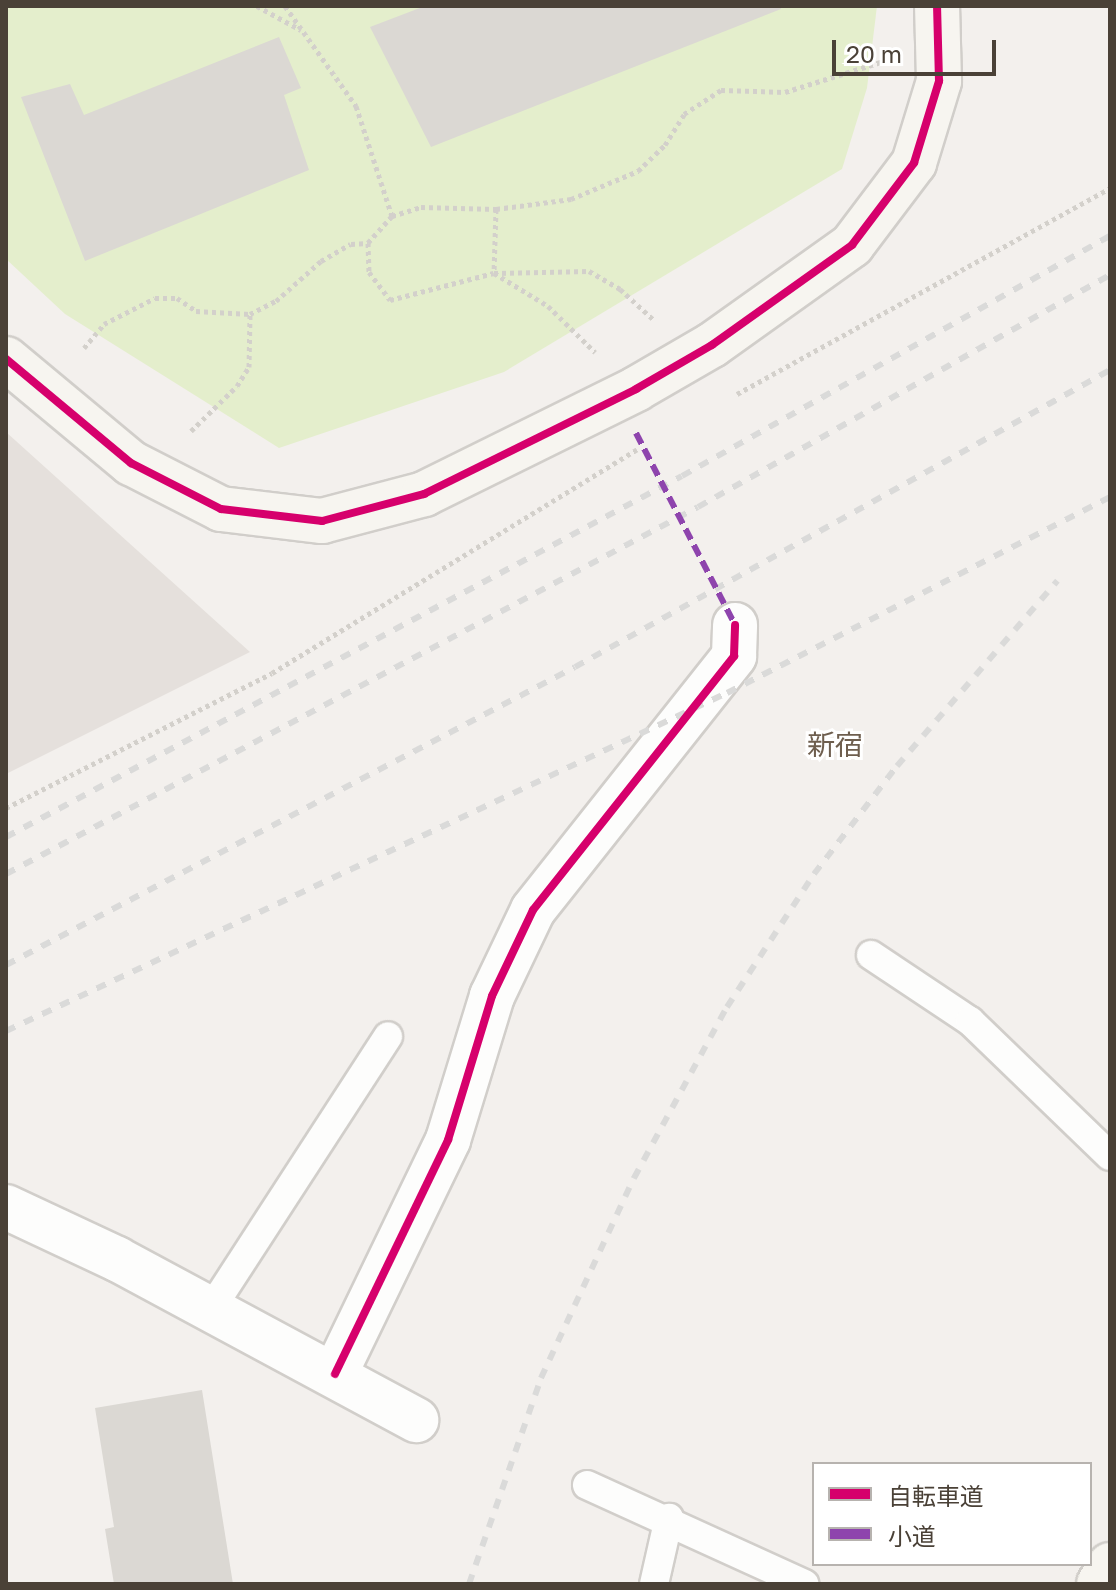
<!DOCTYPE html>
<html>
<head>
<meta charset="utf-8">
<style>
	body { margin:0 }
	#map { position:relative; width:1116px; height:1590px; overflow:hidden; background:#f3f0ed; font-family:"Golos Text","Noto Sans JP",sans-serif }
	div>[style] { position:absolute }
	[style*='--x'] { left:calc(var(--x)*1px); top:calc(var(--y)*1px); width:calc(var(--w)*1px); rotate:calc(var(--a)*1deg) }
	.industrial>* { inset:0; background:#e5e0dc }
	.green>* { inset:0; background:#e4eecc }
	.building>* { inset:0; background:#dbd8d3 }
	.path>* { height:5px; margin-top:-2.5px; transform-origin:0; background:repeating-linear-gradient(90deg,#d3d0cb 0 4px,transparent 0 8px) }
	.roads { filter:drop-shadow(2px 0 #d1ceca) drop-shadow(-2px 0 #d1ceca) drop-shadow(0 2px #d1ceca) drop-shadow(0 -2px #d1ceca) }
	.lane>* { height:28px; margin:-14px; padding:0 14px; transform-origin:14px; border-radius:14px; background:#fdfdfc }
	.street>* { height:44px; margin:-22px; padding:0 22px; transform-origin:22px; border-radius:22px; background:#fdfdfc }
	.secondary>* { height:44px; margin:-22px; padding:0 22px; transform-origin:22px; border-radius:22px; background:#f7f5f0 }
	.rail>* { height:6px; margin-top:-3px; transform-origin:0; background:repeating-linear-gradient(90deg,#dadad9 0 10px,transparent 0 20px) }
	.quiet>* { height:6px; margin-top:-3px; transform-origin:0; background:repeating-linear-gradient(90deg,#8e44ad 0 12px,transparent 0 18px) }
	.cycleway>* { height:8px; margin:-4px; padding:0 4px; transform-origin:4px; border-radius:4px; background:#d6006c }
	span { translate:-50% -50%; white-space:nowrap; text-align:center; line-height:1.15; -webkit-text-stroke:6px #fff; paint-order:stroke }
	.quarter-label { font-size:28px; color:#6e5e4e }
	.frame { position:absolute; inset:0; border:8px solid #4a4137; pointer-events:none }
	.legend { position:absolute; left:812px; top:1462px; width:280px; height:104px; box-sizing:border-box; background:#fff; border:2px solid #b7b3af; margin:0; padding:10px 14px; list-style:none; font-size:24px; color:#4a4137 }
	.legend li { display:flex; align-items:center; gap:16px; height:40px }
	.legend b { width:40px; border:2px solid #b7b3af }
	.scale { position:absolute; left:832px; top:40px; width:164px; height:36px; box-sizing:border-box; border:4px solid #4a4137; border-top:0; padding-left:10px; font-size:24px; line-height:28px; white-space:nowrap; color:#4a4137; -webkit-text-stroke:6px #fff; paint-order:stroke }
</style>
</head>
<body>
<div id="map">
	<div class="industrial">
		<i style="clip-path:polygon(6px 432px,250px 652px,6px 774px)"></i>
	</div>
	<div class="green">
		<i style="clip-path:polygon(6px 6px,877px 6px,867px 88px,842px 169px,504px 372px,279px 448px,65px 314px,6px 259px)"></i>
	</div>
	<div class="building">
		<i style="clip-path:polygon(425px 6px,780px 6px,781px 9px,431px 147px,370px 27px)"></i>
		<i style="clip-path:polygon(279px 37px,301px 88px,284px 95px,309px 170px,85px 261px,21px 97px,70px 84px,84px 115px)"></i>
		<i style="clip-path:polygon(202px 1390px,233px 1584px,114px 1584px,105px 1529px,114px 1527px,95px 1408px)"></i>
	</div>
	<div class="path">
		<i style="--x:257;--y:6;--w:50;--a:28.6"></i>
		<i style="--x:285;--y:6;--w:123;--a:54.6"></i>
		<i style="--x:356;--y:106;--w:116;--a:71.9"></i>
		<i style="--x:392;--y:216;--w:36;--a:132"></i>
		<i style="--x:368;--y:243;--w:29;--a:88"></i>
		<i style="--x:369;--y:272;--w:35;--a:53"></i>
		<i style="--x:390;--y:300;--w:107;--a:-14.6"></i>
		<i style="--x:494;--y:273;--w:63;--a:31.4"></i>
		<i style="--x:548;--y:306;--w:66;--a:44.4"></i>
		<i style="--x:496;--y:209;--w:64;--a:91.8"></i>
		<i style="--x:494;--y:273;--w:95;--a:-1.2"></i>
		<i style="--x:589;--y:271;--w:36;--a:30"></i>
		<i style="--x:620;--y:289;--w:46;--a:42.4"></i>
		<i style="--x:392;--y:216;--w:30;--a:-17"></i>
		<i style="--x:421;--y:207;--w:75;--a:1.5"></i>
		<i style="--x:496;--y:209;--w:76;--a:-7.6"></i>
		<i style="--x:571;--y:199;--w:73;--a:-22.7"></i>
		<i style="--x:638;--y:171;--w:37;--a:-44"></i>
		<i style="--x:665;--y:145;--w:36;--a:-58"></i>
		<i style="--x:684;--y:114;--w:44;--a:-33"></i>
		<i style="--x:721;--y:90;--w:64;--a:1.8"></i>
		<i style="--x:785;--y:92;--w:107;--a:-17.4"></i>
		<i style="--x:84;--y:348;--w:31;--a:-50"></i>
		<i style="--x:104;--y:324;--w:57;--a:-27"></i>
		<i style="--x:155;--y:298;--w:22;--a:0"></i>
		<i style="--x:177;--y:298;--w:23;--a:34"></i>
		<i style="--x:196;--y:311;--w:54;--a:3.2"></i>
		<i style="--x:250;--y:314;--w:29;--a:-27"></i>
		<i style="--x:276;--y:301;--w:60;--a:-41.6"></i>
		<i style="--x:321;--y:261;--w:34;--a:-30"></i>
		<i style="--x:351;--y:244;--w:17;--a:-3"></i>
		<i style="--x:737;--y:394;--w:426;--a:-28.9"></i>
		<i style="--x:191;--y:431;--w:64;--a:-44.4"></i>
		<i style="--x:237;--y:386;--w:22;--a:-58"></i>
		<i style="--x:249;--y:367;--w:53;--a:-88.9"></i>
		<i style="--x:6;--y:808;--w:298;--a:-26.9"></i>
		<i style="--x:272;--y:673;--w:428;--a:-31.5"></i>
	</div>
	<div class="roads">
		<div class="lane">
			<i style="--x:871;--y:955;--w:119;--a:33.7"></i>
			<i style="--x:970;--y:1021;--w:194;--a:44"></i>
			<i style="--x:211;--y:1309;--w:325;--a:-57"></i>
			<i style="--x:587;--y:1485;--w:239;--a:24.5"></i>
			<i style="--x:654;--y:1584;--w:68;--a:-77.2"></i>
		</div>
		<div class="street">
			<i style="--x:6;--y:1207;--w:123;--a:25.1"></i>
			<i style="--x:117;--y:1259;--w:340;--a:28.3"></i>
			<i style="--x:335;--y:1374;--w:260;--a:-64.2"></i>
			<i style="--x:448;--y:1140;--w:151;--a:-73"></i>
			<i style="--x:492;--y:996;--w:95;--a:-64.5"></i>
			<i style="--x:533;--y:910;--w:324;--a:-51.6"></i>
			<i style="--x:734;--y:656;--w:31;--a:-88"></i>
		</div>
		<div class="secondary">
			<i style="--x:6;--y:359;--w:163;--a:39.8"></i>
			<i style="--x:131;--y:463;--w:101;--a:27.1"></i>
			<i style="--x:221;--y:509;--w:102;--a:6.8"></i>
			<i style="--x:322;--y:521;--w:106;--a:-14.8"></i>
			<i style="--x:424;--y:494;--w:237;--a:-26.3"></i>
			<i style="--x:636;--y:389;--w:88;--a:-30.1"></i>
			<i style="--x:712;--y:345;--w:172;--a:-35.5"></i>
			<i style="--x:852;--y:245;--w:103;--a:-52.9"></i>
			<i style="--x:914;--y:163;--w:86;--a:-73"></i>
			<i style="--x:939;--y:81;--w:75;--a:-91.5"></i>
			<i style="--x:1099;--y:1584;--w:22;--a:-60"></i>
		</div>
	</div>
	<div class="rail">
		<i style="--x:6;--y:837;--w:766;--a:-28.1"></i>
		<i style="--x:682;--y:476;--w:491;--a:-29.3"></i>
		<i style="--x:6;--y:874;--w:783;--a:-27.94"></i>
		<i style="--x:698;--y:507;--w:473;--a:-29.4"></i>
		<i style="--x:6;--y:965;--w:642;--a:-27.64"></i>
		<i style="--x:575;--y:667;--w:612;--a:-29.04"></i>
		<i style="--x:6;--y:1031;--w:796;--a:-25.12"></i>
		<i style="--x:727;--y:693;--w:430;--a:-27.1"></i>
		<i style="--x:469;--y:1584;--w:218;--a:-70.7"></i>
		<i style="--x:541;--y:1378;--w:221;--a:-65.1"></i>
		<i style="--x:634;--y:1178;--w:195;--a:-61.5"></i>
		<i style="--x:727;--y:1007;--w:159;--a:-56.8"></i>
		<i style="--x:814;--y:874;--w:136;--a:-52.5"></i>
		<i style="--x:897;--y:766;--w:245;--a:-49.1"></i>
	</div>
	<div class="quiet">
		<i style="--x:636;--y:433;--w:216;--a:62.7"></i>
	</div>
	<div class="cycleway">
		<i style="--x:6;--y:359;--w:163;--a:39.8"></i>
		<i style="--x:131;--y:463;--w:101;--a:27.1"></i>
		<i style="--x:221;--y:509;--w:102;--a:6.8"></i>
		<i style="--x:322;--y:521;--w:106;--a:-14.8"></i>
		<i style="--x:424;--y:494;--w:237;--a:-26.3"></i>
		<i style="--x:636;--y:389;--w:88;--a:-30.1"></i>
		<i style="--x:712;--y:345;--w:172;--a:-35.5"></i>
		<i style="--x:852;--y:245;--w:103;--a:-52.9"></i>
		<i style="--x:914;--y:163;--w:86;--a:-73"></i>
		<i style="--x:939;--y:81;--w:75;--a:-91.5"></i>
		<i style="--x:335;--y:1374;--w:260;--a:-64.2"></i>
		<i style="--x:448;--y:1140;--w:151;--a:-73"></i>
		<i style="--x:492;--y:996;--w:95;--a:-64.5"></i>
		<i style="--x:533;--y:910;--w:324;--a:-51.6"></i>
		<i style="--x:734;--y:656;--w:31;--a:-88"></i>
	</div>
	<div class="quarter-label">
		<span style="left:835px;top:745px">新宿</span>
	</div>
	<div class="frame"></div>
	<ul class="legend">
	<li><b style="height:10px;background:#d6006c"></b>自転車道</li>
	<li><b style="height:10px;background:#8e44ad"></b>小道</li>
	</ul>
	<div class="scale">20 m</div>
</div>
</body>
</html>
